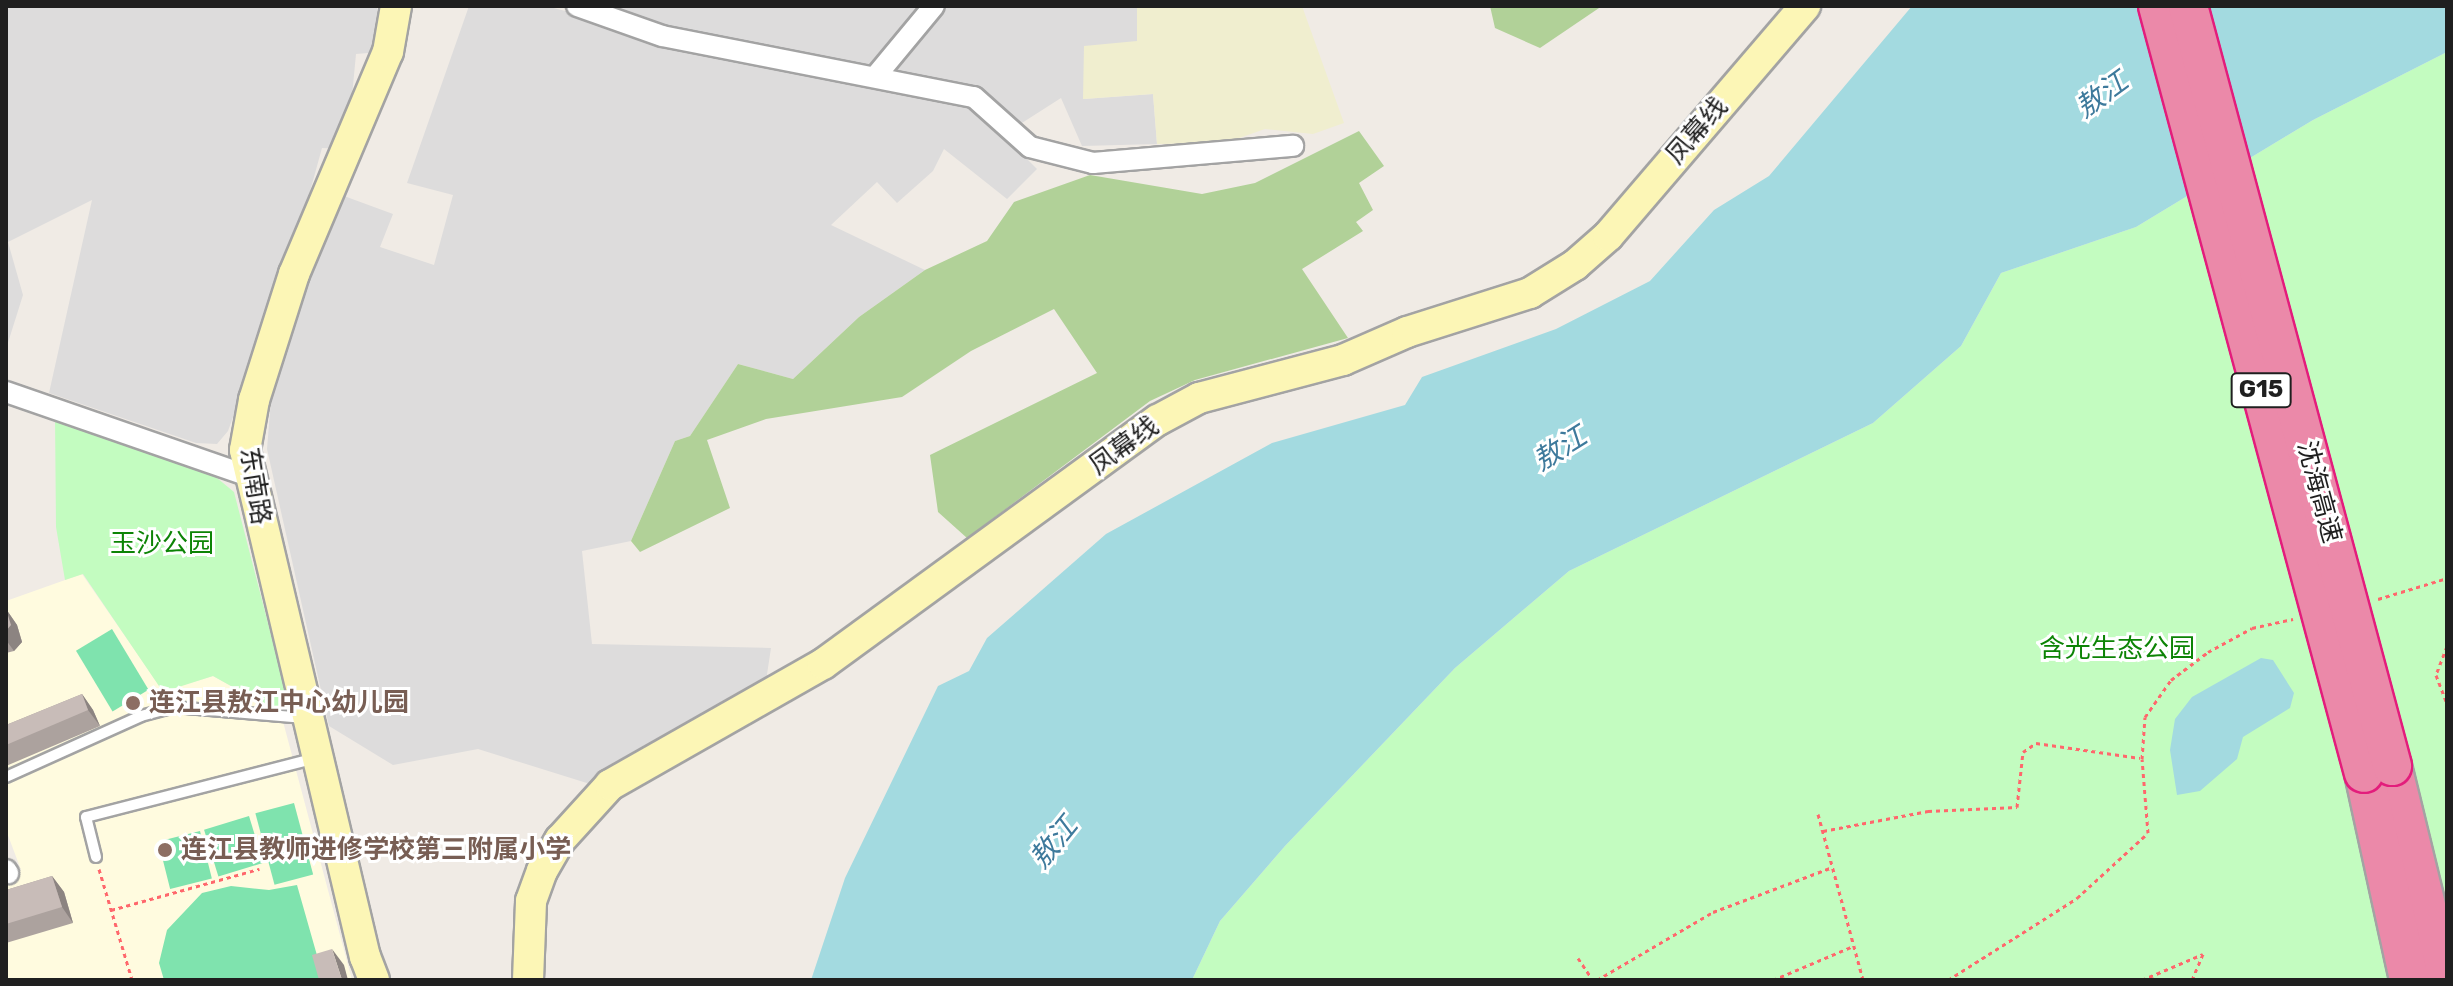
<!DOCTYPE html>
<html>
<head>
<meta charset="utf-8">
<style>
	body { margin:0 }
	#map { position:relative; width:2453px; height:986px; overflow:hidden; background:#f0ebe5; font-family:Rubik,"Noto Sans SC",sans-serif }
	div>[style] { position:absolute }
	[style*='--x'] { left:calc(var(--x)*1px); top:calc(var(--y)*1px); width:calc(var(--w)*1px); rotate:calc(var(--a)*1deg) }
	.residential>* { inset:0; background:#dddcdc }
	.education>* { inset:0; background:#fffbdf }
	.farmland>* { inset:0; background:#f0eecf }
	.forest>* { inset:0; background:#b1d198 }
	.park>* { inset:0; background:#c3fcc0 }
	.pitch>* { inset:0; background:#7fe3ae; transform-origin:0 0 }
	.water>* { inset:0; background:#a3dae0 }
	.path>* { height:3px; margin-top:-1.5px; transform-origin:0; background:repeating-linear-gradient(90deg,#ff676c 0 4px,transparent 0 8px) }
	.roads { filter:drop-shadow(2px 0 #a3a3a3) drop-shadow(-2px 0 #a3a3a3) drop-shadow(0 2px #a3a3a3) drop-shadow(0 -2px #a3a3a3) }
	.lane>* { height:10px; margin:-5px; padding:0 5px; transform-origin:5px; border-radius:5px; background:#fff }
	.street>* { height:20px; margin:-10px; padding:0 10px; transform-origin:10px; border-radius:10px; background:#fff }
	.secondary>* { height:30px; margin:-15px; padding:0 15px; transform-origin:15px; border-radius:15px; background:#fcf6b6 }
	.highway>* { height:38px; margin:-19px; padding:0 19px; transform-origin:19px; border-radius:19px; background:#eb89a9 }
	.bridges { filter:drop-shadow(2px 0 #e31d7c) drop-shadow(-2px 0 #e31d7c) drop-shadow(0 2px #e31d7c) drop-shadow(0 -2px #e31d7c) }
	.highway-bridge>* { height:38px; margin:-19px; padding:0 19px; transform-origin:19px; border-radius:19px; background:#eb89a9 }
	.wall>* { inset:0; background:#aca29e }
	.shaded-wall>* { inset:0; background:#8c8481 }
	.building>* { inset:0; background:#c8bcb8 }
	.dots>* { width:22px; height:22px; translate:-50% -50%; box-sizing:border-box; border:4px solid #fff; border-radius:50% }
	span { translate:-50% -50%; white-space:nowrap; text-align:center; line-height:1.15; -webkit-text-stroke:6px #fff; paint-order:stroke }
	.shield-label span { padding:2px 6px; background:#fff; border:2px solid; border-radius:6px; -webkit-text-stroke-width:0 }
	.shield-label { font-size:24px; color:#1f1f1f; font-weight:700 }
	.street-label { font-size:26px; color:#1f1f1f }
	.park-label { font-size:26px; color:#0d8406 }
	.education-label { font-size:26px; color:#785e54; font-weight:700 }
	.left { translate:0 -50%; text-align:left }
	.water-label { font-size:28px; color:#3e7a9c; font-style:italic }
	.frame { position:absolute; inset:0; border:8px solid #1f1f1f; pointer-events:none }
</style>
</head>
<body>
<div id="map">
	<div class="residential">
		<i style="clip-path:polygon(6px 6px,377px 6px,380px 52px,356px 54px,347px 149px,322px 148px,296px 242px,228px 431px,217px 444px,196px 443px,49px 393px,92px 200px,8px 242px,23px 295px,6px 349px)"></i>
		<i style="clip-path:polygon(469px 6px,546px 6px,569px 12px,571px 6px,1137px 6px,1138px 41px,1084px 99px,1153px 94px,1157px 144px,1082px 146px,1061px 98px,1003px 135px,1037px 169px,1007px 199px,944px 149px,933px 171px,897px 203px,877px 182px,831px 225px,925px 270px,859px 317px,793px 379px,738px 364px,690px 436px,675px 441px,631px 541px,582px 551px,592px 644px,771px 648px,766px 681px,590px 784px,478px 749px,393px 765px,329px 726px,267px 449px,272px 387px,309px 274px,344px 196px,393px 214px,380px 247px,434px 265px,453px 195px,407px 183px)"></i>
	</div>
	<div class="education">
		<i style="clip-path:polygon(82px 574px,163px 691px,213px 676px,281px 714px,352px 980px,6px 980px,6px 874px,21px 870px,6px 830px,6px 601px)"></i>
	</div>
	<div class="farmland">
		<i style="clip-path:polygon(1137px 6px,1302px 6px,1344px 123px,1313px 134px,1265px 129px,1225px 143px,1157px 144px,1153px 94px,1083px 99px,1084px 46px,1137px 41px)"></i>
	</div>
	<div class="forest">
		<i style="clip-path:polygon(1490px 6px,1602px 6px,1540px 48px,1495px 28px)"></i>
		<i style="clip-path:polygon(1359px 131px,1384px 166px,1359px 183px,1373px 210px,1356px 222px,1363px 231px,1302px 269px,1348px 338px,1195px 380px,1150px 401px,967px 538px,938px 512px,930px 455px,1097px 373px,1054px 309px,971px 351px,902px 397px,766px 419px,707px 440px,730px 508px,640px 552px,631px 541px,675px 441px,690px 436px,738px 364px,793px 379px,859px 317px,925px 270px,987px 241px,1014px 202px,1090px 175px,1202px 194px,1255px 183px)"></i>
	</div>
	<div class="park">
		<i style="clip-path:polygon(2447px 52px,2447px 980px,1192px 980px,1220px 921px,1285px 846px,1455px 668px,1569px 571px,1873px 423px,1961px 346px,2001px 273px,2136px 227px,2313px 120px)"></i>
		<i style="clip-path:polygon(55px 418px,211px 473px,234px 492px,291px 712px,281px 714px,213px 676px,163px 692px,83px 574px,65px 580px,56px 527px)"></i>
	</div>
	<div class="pitch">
		<i style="left:112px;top:629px;width:71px;height:42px;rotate:59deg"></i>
		<i style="left:294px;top:803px;width:74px;height:40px;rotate:75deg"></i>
		<i style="left:249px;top:816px;width:49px;height:47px;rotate:73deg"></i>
		<i style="left:200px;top:831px;width:49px;height:43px;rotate:76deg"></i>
		<i style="clip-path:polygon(297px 885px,324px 980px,164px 980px,159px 963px,167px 930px,202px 893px,231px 886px,269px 890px)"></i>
	</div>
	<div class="water">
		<i style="clip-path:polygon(1912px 6px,2447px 6px,2447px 52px,2313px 120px,2136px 227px,2001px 273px,1961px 346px,1873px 423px,1569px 571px,1455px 668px,1285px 846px,1220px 921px,1192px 980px,811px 980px,845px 878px,938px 686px,969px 671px,987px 638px,1106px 534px,1272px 443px,1405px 405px,1422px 377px,1556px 329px,1650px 281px,1714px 210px,1769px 176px)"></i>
		<i style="clip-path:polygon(2261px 658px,2273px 660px,2294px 693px,2290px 708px,2243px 737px,2237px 759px,2200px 791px,2177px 795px,2170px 750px,2175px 719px,2192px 697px)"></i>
	</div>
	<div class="path">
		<i style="--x:2378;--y:599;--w:72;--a:-16.9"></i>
		<i style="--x:2447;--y:646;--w:31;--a:111"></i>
		<i style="--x:2436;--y:675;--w:30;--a:69"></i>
		<i style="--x:1818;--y:814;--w:172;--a:74.8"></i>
		<i style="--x:1823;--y:831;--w:107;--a:-10.8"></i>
		<i style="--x:1928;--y:811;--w:89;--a:-2.6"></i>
		<i style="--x:2017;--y:807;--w:55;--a:-83.8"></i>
		<i style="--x:2023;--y:752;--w:16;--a:-35"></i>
		<i style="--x:2036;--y:743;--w:105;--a:8.2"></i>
		<i style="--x:99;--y:869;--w:116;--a:73.4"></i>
		<i style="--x:111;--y:910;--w:154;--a:-15.5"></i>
		<i style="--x:1578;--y:958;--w:27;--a:56"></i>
		<i style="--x:700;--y:980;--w:24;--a:0"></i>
		<i style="--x:1597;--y:980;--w:134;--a:-30.4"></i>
		<i style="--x:1713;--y:912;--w:125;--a:-20.6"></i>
		<i style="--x:1773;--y:980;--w:85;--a:-22.9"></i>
		<i style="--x:1948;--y:980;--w:153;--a:-32.4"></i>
		<i style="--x:2077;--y:898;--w:96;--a:-42.5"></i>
		<i style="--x:2148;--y:833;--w:74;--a:-94.6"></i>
		<i style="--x:2142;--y:759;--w:42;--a:-85.9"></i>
		<i style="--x:2145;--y:717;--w:45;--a:-54.9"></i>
		<i style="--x:2171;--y:680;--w:46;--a:-37.1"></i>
		<i style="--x:2208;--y:652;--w:50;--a:-28.6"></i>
		<i style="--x:2252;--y:628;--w:42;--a:-12.4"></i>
		<i style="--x:2142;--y:980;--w:66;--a:-23.1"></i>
		<i style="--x:2203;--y:954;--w:28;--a:113"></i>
	</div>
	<div class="roads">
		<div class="lane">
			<i style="--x:6;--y:777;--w:148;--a:-24.3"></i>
			<i style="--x:141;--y:716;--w:34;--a:-15"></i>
			<i style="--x:174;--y:707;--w:131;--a:4.8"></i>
			<i style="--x:96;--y:857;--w:41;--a:-104"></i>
			<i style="--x:86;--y:817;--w:236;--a:-14.4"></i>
		</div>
		<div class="street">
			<i style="--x:577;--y:6;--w:90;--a:19.4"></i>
			<i style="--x:662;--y:36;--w:318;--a:11.1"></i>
			<i style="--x:974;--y:97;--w:75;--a:41.8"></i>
			<i style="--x:1030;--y:147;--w:65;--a:14.3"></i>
			<i style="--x:1093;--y:163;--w:201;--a:-4.9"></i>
			<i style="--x:875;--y:77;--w:92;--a:-50.3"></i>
			<i style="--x:6;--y:392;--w:257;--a:19.1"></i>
			<i style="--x:6;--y:870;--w:4;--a:56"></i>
		</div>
		<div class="secondary">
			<i style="--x:374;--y:980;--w:25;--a:-111"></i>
			<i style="--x:365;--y:957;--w:521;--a:-103.32"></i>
			<i style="--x:245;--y:450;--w:51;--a:-79.8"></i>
			<i style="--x:254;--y:400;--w:132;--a:-72.4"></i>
			<i style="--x:294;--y:274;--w:241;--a:-67.1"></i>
			<i style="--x:388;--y:52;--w:47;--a:-80.1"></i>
			<i style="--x:528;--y:980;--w:79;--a:-87.8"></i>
			<i style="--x:531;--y:901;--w:32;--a:-70"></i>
			<i style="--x:542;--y:871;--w:36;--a:-60"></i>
			<i style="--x:560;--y:840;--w:74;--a:-47.7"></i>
			<i style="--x:610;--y:785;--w:245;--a:-29.6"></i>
			<i style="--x:823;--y:664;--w:414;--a:-36.1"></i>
			<i style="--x:1158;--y:420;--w:47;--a:-28.2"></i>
			<i style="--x:1199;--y:398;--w:149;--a:-14.8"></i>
			<i style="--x:1343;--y:360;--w:70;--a:-23.6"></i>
			<i style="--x:1407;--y:332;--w:129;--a:-17.6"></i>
			<i style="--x:1530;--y:293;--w:53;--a:-31.9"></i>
			<i style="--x:1575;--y:265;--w:44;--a:-41.3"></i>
			<i style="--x:1608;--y:236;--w:303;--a:-49.4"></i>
		</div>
		<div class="highway">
			<i style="--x:2392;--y:766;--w:220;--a:76.3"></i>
			<i style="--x:2364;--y:773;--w:212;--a:77.7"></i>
		</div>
	</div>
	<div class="bridges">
		<div class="highway-bridge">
			<i style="--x:2158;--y:6;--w:794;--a:74.97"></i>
			<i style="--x:2188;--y:6;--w:787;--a:74.97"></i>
		</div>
	</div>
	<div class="wall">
		<i style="clip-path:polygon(6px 609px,17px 625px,22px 642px,14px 651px,6px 653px)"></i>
		<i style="clip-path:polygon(82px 694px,93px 710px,100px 726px,6px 766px,6px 725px)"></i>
		<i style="clip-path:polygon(52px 876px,64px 892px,73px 923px,6px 943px,6px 890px)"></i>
	</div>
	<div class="shaded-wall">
		<i style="clip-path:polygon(6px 609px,17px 625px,22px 642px,14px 651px,6px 640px)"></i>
		<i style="clip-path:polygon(82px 694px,93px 710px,100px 726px,88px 710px)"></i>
		<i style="clip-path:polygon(52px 876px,64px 892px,73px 923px,62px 907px)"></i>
		<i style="clip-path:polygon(332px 949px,344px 965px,348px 980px,342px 980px)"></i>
	</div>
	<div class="building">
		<i style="clip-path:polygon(6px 609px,11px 625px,6px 631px)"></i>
		<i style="clip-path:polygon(82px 694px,88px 710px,6px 745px,6px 725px)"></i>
		<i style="clip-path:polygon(52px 876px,62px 907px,6px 924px,6px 890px)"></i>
		<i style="clip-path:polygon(332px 949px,342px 980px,319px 980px,312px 955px)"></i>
	</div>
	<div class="dots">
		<i style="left:133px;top:703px;background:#8d6e63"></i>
		<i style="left:165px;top:850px;background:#8d6e63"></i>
	</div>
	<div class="shield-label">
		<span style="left:2261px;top:390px">G15</span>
	</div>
	<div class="street-label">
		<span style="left:1697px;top:131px;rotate:-49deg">凤幕线</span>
		<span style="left:1124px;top:446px;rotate:-36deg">凤幕线</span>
		<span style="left:255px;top:486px;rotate:81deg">东南路</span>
		<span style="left:2319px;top:492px;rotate:75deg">沈海高速</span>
	</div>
	<div class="park-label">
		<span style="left:162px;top:544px">玉沙公园</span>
		<span style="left:2117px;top:649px">含光生态公园</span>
	</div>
	<div class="education-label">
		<span class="left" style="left:149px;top:703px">连江县敖江中心幼儿园</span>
		<span class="left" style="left:181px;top:850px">连江县教师进修学校第三附属小学</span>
	</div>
	<div class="water-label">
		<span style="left:2102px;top:95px;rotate:-36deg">敖江</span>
		<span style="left:1560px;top:449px;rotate:-32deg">敖江</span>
		<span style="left:1054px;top:843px;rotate:-51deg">敖江</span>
	</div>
	<div class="frame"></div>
</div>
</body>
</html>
